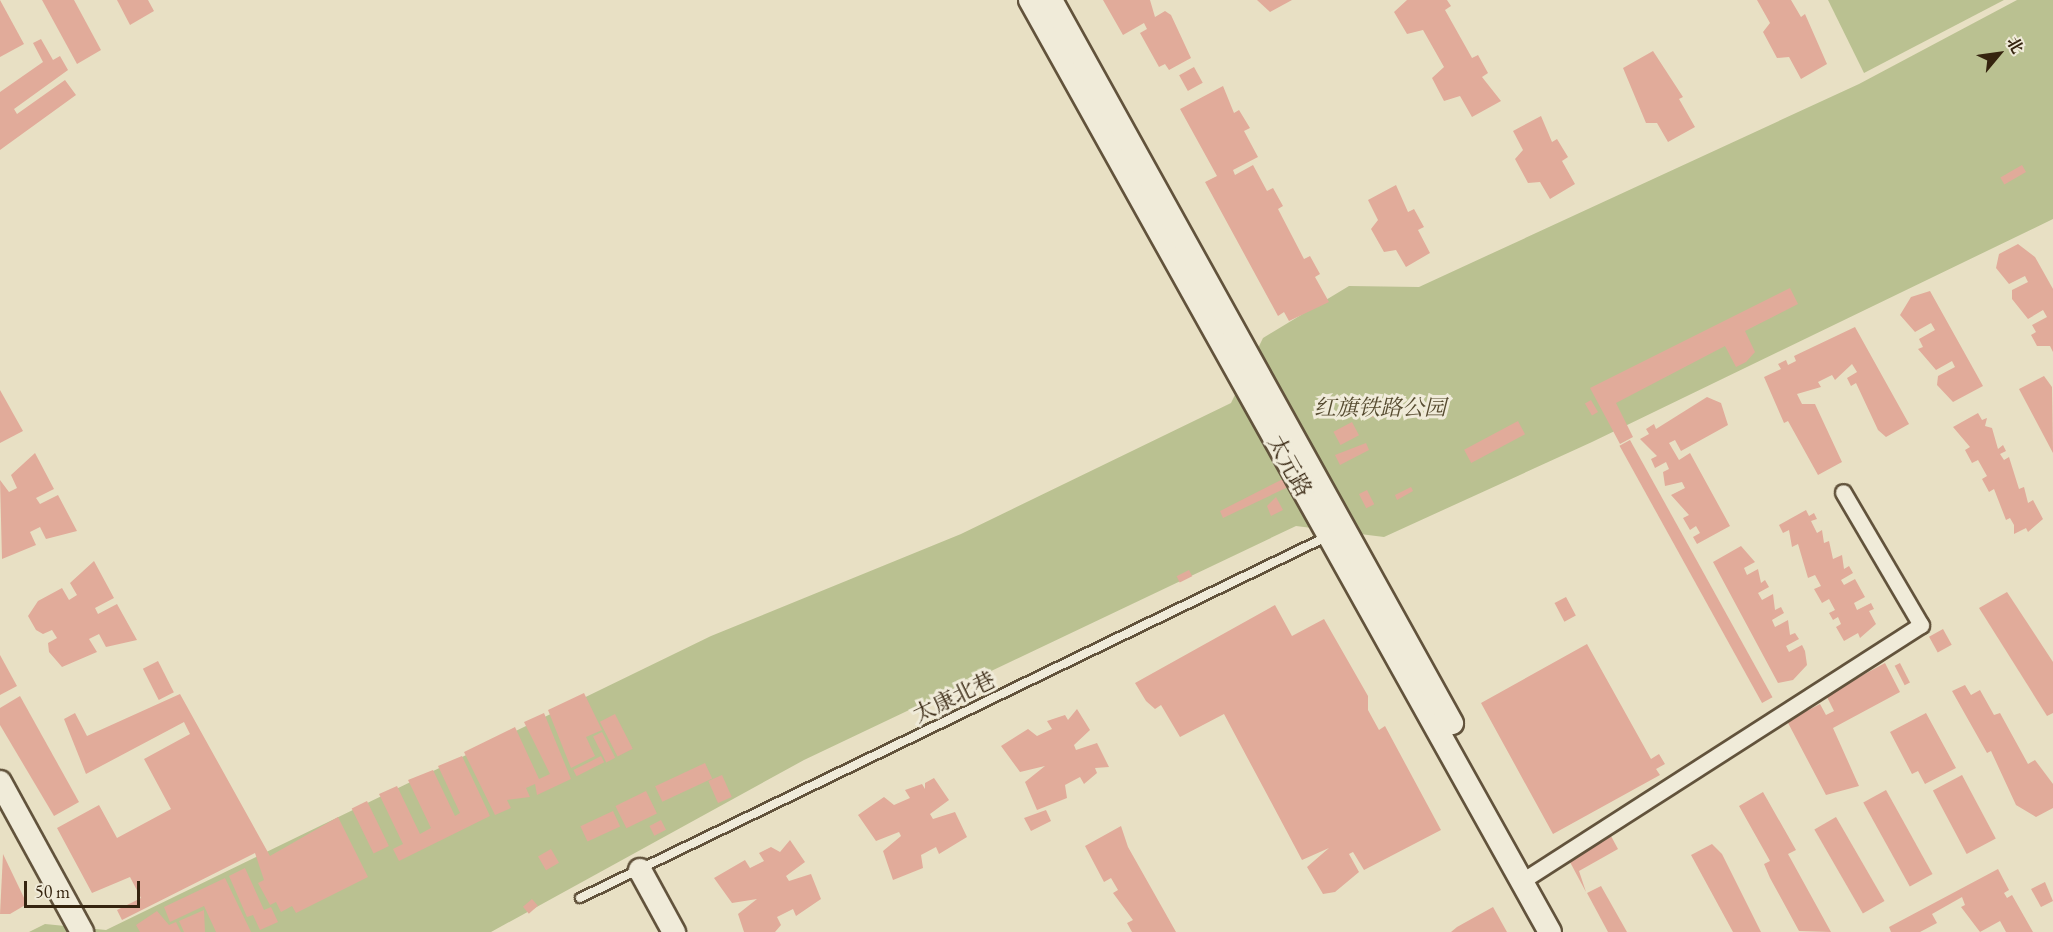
<!DOCTYPE html>
<html>
<head>
<meta charset="utf-8">
<style>
	body { margin:0 }
	#map { position:relative; width:2053px; height:932px; overflow:hidden; background:#e8e0c4; font-family:"EB Garamond","Noto Serif SC",serif }
	div>[style] { position:absolute }
	[style*='--x'] { left:calc(var(--x)*1px); top:calc(var(--y)*1px); width:calc(var(--w)*1px); rotate:calc(var(--a)*1deg) }
	.green>* { inset:0; background:#bac191 }
	.building>* { inset:0; background:#e1ab9a; transform-origin:0 0 }
	.roads { filter:drop-shadow(2px 0 #62533c) drop-shadow(-2px 0 #62533c) drop-shadow(0 2px #62533c) drop-shadow(0 -2px #62533c) }
	.lane>* { height:8px; margin:-4px; padding:0 4px; transform-origin:4px; border-radius:4px; background:#f0ebd9 }
	.street>* { height:15px; margin:-7.5px; padding:0 7.5px; transform-origin:7.5px; border-radius:7.5px; background:#f0ebd9 }
	.secondary>* { height:22px; margin:-11px; padding:0 11px; transform-origin:11px; border-radius:11px; background:#f0ebd9 }
	span { translate:-50% -50%; white-space:nowrap; text-align:center; line-height:1.15; -webkit-text-stroke:6px #f0ebd9; paint-order:stroke }
	.park-label { font-size:22px; color:#564b30; font-style:italic }
	.street-label { font-size:22px; color:#35240f }
	.north { position:absolute; left:1969px; top:24px; width:60px; height:60px; -webkit-text-stroke:4px #f0ebd9; paint-order:stroke; rotate:61deg; font-size:16px; font-weight:700; line-height:24px; text-align:center; color:#35240f }
	.north::after { content:''; display:block; margin:auto; width:21px; height:27px; background:#35240f; clip-path:polygon(50% 0,100% 100%,50% 72%,0 100%) }
	.scale { position:absolute; left:24px; top:881px; width:116px; height:27px; box-sizing:border-box; border:3px solid #35240f; border-top:0; padding-left:8px; font-size:18px; line-height:21px; white-space:nowrap; color:#35240f; -webkit-text-stroke:4px #f0ebd9; paint-order:stroke }
</style>
</head>
<body>
<div id="map">
	<div class="green">
		<i style="clip-path:polygon(1828px 0,2004px 0,1864px 73px)"></i>
		<i style="clip-path:polygon(2017px 0,2053px 0,2053px 219px,1592px 442px,1384px 537px,1296px 526px,804px 760px,491px 932px,29px 932px,45px 924px,106px 930px,711px 636px,961px 534px,1231px 403px,1263px 338px,1349px 286px,1419px 287px,1859px 84px)"></i>
	</div>
	<div class="building">
		<i style="clip-path:polygon(0 0,24px 44px,0 57px)"></i>
		<i style="clip-path:polygon(42px 0,74px 0,101px 50px,77px 64px)"></i>
		<i style="clip-path:polygon(117px 0,148px 0,154px 11px,130px 25px)"></i>
		<i style="clip-path:polygon(1103px 0,1150px 0,1155px 17px,1165px 11px,1171px 15px,1191px 58px,1169px 70px,1165px 64px,1159px 67px,1140px 33px,1147px 29px,1144px 23px,1123px 35px)"></i>
		<i style="clip-path:polygon(1257px 0,1292px 0,1270px 12px)"></i>
		<i style="clip-path:polygon(1407px 0,1447px 0,1451px 6px,1445px 10px,1472px 58px,1478px 55px,1488px 73px,1482px 77px,1501px 101px,1472px 117px,1460px 96px,1444px 101px,1432px 78px,1444px 67px,1423px 30px,1407px 34px,1394px 12px)"></i>
		<i style="clip-path:polygon(1757px 0,1791px 0,1801px 17px,1805px 14px,1827px 64px,1801px 79px,1789px 57px,1777px 58px,1763px 32px,1770px 23px)"></i>
		<i style="clip-path:polygon(41px 39px,53px 60px,60px 56px,68px 70px,14px 109px,17px 114px,65px 80px,76px 95px,0 150px,0 92px,43px 62px,33px 43px)"></i>
		<i style="clip-path:polygon(1653px 51px,1683px 97px,1679px 99px,1695px 127px,1668px 142px,1657px 123px,1646px 123px,1623px 68px)"></i>
		<i style="left:1194px;top:67px;width:18px;height:17px;rotate:61deg"></i>
		<i style="clip-path:polygon(1223px 86px,1234px 113px,1239px 110px,1250px 128px,1244px 131px,1258px 157px,1233px 170px,1235px 175px,1253px 165px,1267px 191px,1273px 188px,1283px 206px,1278px 209px,1304px 259px,1310px 256px,1320px 274px,1315px 277px,1329px 302px,1289px 321px,1284px 312px,1278px 316px,1205px 182px,1217px 176px,1180px 109px)"></i>
		<i style="clip-path:polygon(1541px 116px,1552px 142px,1557px 139px,1568px 157px,1562px 161px,1575px 184px,1550px 199px,1540px 182px,1528px 183px,1515px 159px,1523px 150px,1513px 131px)"></i>
		<i style="left:2022px;top:165px;width:8px;height:25px;rotate:60deg"></i>
		<i style="clip-path:polygon(1396px 185px,1408px 212px,1414px 209px,1424px 227px,1418px 230px,1430px 253px,1406px 267px,1396px 250px,1384px 252px,1371px 229px,1378px 220px,1368px 200px)"></i>
		<i style="clip-path:polygon(2018px 244px,2035px 257px,2053px 289px,2053px 352px,2050px 346px,2037px 346px,2031px 335px,2036px 332px,2032px 325px,2047px 317px,2043px 310px,2028px 319px,2012px 299px,2012px 290px,2028px 282px,2025px 276px,2009px 284px,1996px 268px,1999px 254px)"></i>
		<i style="clip-path:polygon(1790px 288px,1798px 304px,1745px 331px,1755px 352px,1746px 362px,1736px 367px,1725px 346px,1616px 403px,1633px 437px,1620px 444px,1590px 388px)"></i>
		<i style="clip-path:polygon(1930px 291px,1983px 386px,1953px 402px,1937px 385px,1938px 376px,1955px 367px,1952px 361px,1936px 370px,1918px 349px,1923px 347px,1919px 339px,1935px 330px,1931px 323px,1915px 332px,1900px 315px,1911px 297px)"></i>
		<i style="clip-path:polygon(1855px 327px,1909px 424px,1886px 437px,1878px 430px,1856px 383px,1851px 386px,1847px 378px,1857px 372px,1852px 364px,1835px 380px,1832px 375px,1818px 382px,1821px 387px,1797px 394px,1802px 404px,1815px 404px,1842px 462px,1818px 475px,1788px 421px,1784px 423px,1764px 377px,1781px 369px,1778px 364px,1786px 360px,1788px 365px,1796px 361px,1794px 356px)"></i>
		<i style="clip-path:polygon(2044px 376px,2052px 387px,2053px 453px,2019px 389px)"></i>
		<i style="clip-path:polygon(0 390px,23px 431px,0 443px)"></i>
		<i style="clip-path:polygon(1707px 397px,1721px 403px,1728px 425px,1681px 451px,1675px 440px,1669px 443px,1679px 460px,1690px 453px,1730px 526px,1697px 544px,1693px 537px,1700px 533px,1696px 526px,1690px 530px,1683px 518px,1689px 515px,1671px 495px,1685px 488px,1682px 482px,1665px 486px,1663px 472px,1669px 469px,1666px 462px,1655px 468px,1651px 459px,1657px 456px,1640px 439px,1649px 434px,1646px 429px,1654px 424px,1656px 429px)"></i>
		<i style="left:1388px;top:399px;width:8px;height:23px;rotate:60deg"></i>
		<i style="left:1591px;top:400px;width:14px;height:7px;rotate:60deg"></i>
		<i style="clip-path:polygon(1978px 413px,1982px 420px,1987px 418px,1985px 426px,1992px 428px,1998px 449px,2003px 445px,2006px 451px,2000px 454px,2004px 460px,2009px 457px,2019px 489px,2024px 487px,2028px 503px,2033px 500px,2043px 519px,2028px 532px,2026px 528px,2014px 534px,2014px 525px,2010px 518px,2006px 520px,1994px 489px,1989px 492px,1982px 479px,1987px 476px,1978px 460px,1972px 463px,1965px 450px,1970px 447px,1953px 427px)"></i>
		<i style="left:1518px;top:421px;width:15px;height:61px;rotate:62deg"></i>
		<i style="left:1352px;top:422px;width:15px;height:21px;rotate:62deg"></i>
		<i style="left:1630px;top:440px;width:294px;height:12px;rotate:61deg"></i>
		<i style="clip-path:polygon(1366px 443px,1369px 450px,1340px 465px,1335px 455px)"></i>
		<i style="clip-path:polygon(35px 453px,54px 489px,36px 498px,40px 504px,58px 495px,77px 531px,46px 539px,40px 527px,30px 532px,36px 545px,2px 559px,0 480px,9px 492px,17px 488px,11px 475px)"></i>
		<i style="clip-path:polygon(1283px 479px,1288px 487px,1223px 518px,1220px 511px)"></i>
		<i style="clip-path:polygon(1411px 487px,1413px 491px,1397px 500px,1395px 495px)"></i>
		<i style="left:1367px;top:490px;width:16px;height:9px;rotate:63deg"></i>
		<i style="clip-path:polygon(1276px 497px,1283px 510px,1271px 516px,1267px 506px)"></i>
		<i style="clip-path:polygon(1806px 510px,1809px 516px,1814px 513px,1817px 519px,1811px 521px,1817px 533px,1822px 530px,1824px 543px,1829px 541px,1833px 559px,1842px 555px,1844px 569px,1849px 566px,1853px 573px,1841px 580px,1844px 585px,1855px 579px,1865px 597px,1854px 603px,1857px 610px,1871px 603px,1874px 609px,1869px 611px,1876px 624px,1860px 638px,1858px 633px,1844px 641px,1836px 627px,1841px 624px,1838px 617px,1833px 620px,1829px 613px,1835px 610px,1829px 599px,1822px 603px,1814px 589px,1821px 586px,1815px 575px,1808px 578px,1798px 544px,1792px 547px,1789px 530px,1783px 533px,1779px 525px)"></i>
		<i style="clip-path:polygon(1741px 546px,1755px 562px,1744px 568px,1747px 575px,1758px 569px,1761px 583px,1765px 580px,1769px 587px,1758px 593px,1762px 600px,1773px 594px,1775px 610px,1781px 607px,1784px 613px,1772px 620px,1775px 627px,1788px 620px,1790px 635px,1795px 633px,1799px 639px,1786px 646px,1789px 652px,1802px 645px,1805px 651px,1807px 665px,1793px 680px,1778px 683px,1713px 562px)"></i>
		<i style="clip-path:polygon(94px 561px,114px 598px,95px 608px,98px 614px,117px 604px,137px 640px,106px 647px,99px 634px,89px 639px,97px 652px,62px 667px,49px 652px,48px 643px,57px 638px,52px 630px,43px 634px,36px 630px,28px 616px,38px 601px,62px 588px,69px 600px,77px 595px,70px 583px)"></i>
		<i style="left:1189px;top:570px;width:7px;height:14px;rotate:63deg"></i>
		<i style="clip-path:polygon(2007px 592px,2053px 662px,2053px 713px,2047px 716px,1979px 608px)"></i>
		<i style="left:1566px;top:597px;width:21px;height:13px;rotate:62deg"></i>
		<i style="clip-path:polygon(1275px 605px,1292px 636px,1324px 619px,1368px 696px,1368px 710px,1379px 730px,1385px 726px,1441px 830px,1364px 870px,1353px 852px,1349px 854px,1359px 872px,1335px 892px,1323px 894px,1307px 867px,1329px 848px,1302px 860px,1224px 714px,1180px 737px,1161px 705px,1155px 709px,1146px 701px,1135px 683px)"></i>
		<i style="left:1943px;top:629px;width:18px;height:16px;rotate:61deg"></i>
		<i style="clip-path:polygon(1587px 644px,1651px 759px,1659px 754px,1665px 764px,1656px 769px,1660px 775px,1553px 834px,1481px 703px)"></i>
		<i style="clip-path:polygon(0 655px,17px 686px,0 695px)"></i>
		<i style="left:158px;top:661px;width:35px;height:17px;rotate:63deg"></i>
		<i style="clip-path:polygon(1885px 663px,1900px 692px,1833px 728px,1859px 786px,1826px 795px,1787px 721px,1820px 704px,1826px 715px,1834px 711px,1826px 695px)"></i>
		<i style="left:1900px;top:663px;width:22px;height:6px;rotate:63deg"></i>
		<i style="clip-path:polygon(1965px 685px,1971px 695px,1980px 690px,1994px 715px,2000px 713px,2028px 764px,2035px 760px,2053px 784px,2053px 808px,2036px 817px,2016px 805px,1991px 751px,1987px 753px,1952px 691px)"></i>
		<i style="clip-path:polygon(584px 693px,602px 730px,586px 737px,595px 756px,571px 768px,548px 710px)"></i>
		<i style="clip-path:polygon(180px 694px,270px 856px,338px 817px,368px 877px,296px 913px,292px 906px,281px 912px,276px 902px,270px 905px,258px 883px,264px 880px,255px 853px,122px 920px,117px 910px,141px 898px,130px 877px,92px 893px,57px 828px,99px 805px,117px 838px,171px 809px,144px 759px,190px 734px,184px 722px,86px 774px,64px 719px,75px 713px,87px 736px)"></i>
		<i style="clip-path:polygon(20px 696px,79px 802px,54px 816px,0 725px,0 708px)"></i>
		<i style="clip-path:polygon(1077px 709px,1090px 730px,1074px 745px,1076px 750px,1097px 743px,1109px 767px,1095px 768px,1097px 773px,1084px 784px,1080px 777px,1065px 785px,1067px 798px,1037px 810px,1025px 782px,1045px 766px,1020px 772px,1001px 746px,1028px 729px,1037px 736px,1052px 729px,1047px 721px,1065px 715px,1068px 720px)"></i>
		<i style="clip-path:polygon(544px 713px,571px 779px,537px 795px,535px 784px,526px 788px,530px 797px,507px 800px,511px 808px,495px 815px,464px 752px,515px 727px,539px 779px,550px 774px,524px 722px)"></i>
		<i style="clip-path:polygon(1926px 713px,1956px 768px,1925px 784px,1918px 771px,1912px 774px,1890px 732px)"></i>
		<i style="left:615px;top:714px;width:39px;height:17px;rotate:63deg"></i>
		<i style="left:602px;top:732px;width:29px;height:10px;rotate:63deg"></i>
		<i style="clip-path:polygon(462px 756px,490px 816px,399px 861px,393px 849px,403px 844px,379px 794px,397px 786px,420px 834px,431px 828px,408px 780px,433px 770px,455px 816px,460px 813px,438px 766px)"></i>
		<i style="left:601px;top:756px;width:7px;height:31px;rotate:63deg"></i>
		<i style="left:705px;top:763px;width:17px;height:55px;rotate:65deg"></i>
		<i style="left:722px;top:775px;width:24px;height:15px;rotate:66deg"></i>
		<i style="left:1962px;top:775px;width:72px;height:33px;rotate:62deg"></i>
		<i style="clip-path:polygon(934px 778px,949px 800px,930px 814px,933px 819px,955px 812px,967px 837px,939px 854px,936px 847px,921px 855px,923px 868px,893px 880px,883px 851px,901px 836px,899px 832px,876px 841px,858px 815px,884px 797px,894px 805px,910px 798px,905px 790px,922px 784px,925px 789px,925px 783px)"></i>
		<i style="left:1886px;top:790px;width:96px;height:26px;rotate:61deg"></i>
		<i style="left:646px;top:791px;width:25px;height:34px;rotate:64deg"></i>
		<i style="clip-path:polygon(1763px 792px,1796px 850px,1788px 854px,1831px 932px,1799px 931px,1770px 878px,1764px 864px,1770px 861px,1739px 806px)"></i>
		<i style="left:367px;top:801px;width:50px;height:17px;rotate:64deg"></i>
		<i style="clip-path:polygon(1046px 810px,1051px 821px,1031px 831px,1024px 818px)"></i>
		<i style="left:613px;top:811px;width:17px;height:36px;rotate:65deg"></i>
		<i style="left:1836px;top:817px;width:97px;height:25px;rotate:60deg"></i>
		<i style="left:661px;top:820px;width:11px;height:13px;rotate:63deg"></i>
		<i style="clip-path:polygon(1605px 825px,1618px 849px,1579px 871px,1586px 892px,1563px 849px,1596px 844px,1590px 833px)"></i>
		<i style="clip-path:polygon(1121px 826px,1128px 847px,1176px 932px,1132px 932px,1127px 923px,1133px 920px,1113px 893px,1118px 890px,1111px 878px,1104px 882px,1085px 846px)"></i>
		<i style="clip-path:polygon(790px 840px,805px 862px,786px 876px,789px 881px,811px 874px,821px 899px,796px 916px,793px 909px,777px 917px,781px 925px,775px 932px,744px 932px,738px 914px,757px 899px,732px 903px,714px 878px,745px 860px,750px 868px,764px 861px,759px 853px,771px 847px,780px 852px)"></i>
		<i style="clip-path:polygon(1712px 844px,1722px 854px,1761px 932px,1733px 932px,1691px 855px)"></i>
		<i style="left:551px;top:849px;width:16px;height:15px;rotate:60deg"></i>
		<i style="clip-path:polygon(3px 854px,27px 904px,10px 914px,0 914px)"></i>
		<i style="clip-path:polygon(245px 868px,264px 910px,271px 907px,278px 922px,260px 930px,253px 915px,247px 917px,229px 876px)"></i>
		<i style="clip-path:polygon(1998px 869px,2009px 890px,2004px 893px,2007px 898px,2012px 895px,2033px 932px,2006px 932px,2000px 921px,1980px 932px,1961px 907px,1965px 905px,1962px 897px,1932px 914px,1937px 923px,1920px 932px,1891px 932px,1889px 927px)"></i>
		<i style="clip-path:polygon(225px 878px,251px 932px,216px 932px,204px 906px,170px 922px,164px 907px)"></i>
		<i style="clip-path:polygon(2045px 882px,2053px 901px,2041px 907px,2031px 889px)"></i>
		<i style="clip-path:polygon(1601px 886px,1627px 932px,1608px 932px,1587px 893px)"></i>
		<i style="left:532px;top:899px;width:9px;height:12px;rotate:49deg"></i>
		<i style="clip-path:polygon(1493px 907px,1507px 932px,1451px 932px,1457px 927px)"></i>
		<i style="clip-path:polygon(204px 910px,205px 932px,184px 932px,179px 921px)"></i>
		<i style="clip-path:polygon(157px 911px,169px 925px,176px 922px,181px 932px,140px 932px,136px 925px)"></i>
	</div>
	<div class="roads">
		<div class="lane">
			<i style="--x:580;--y:898;--w:829;--a:-25.82"></i>
		</div>
		<div class="street">
			<i style="--x:1522;--y:881;--w:474;--a:-32.7"></i>
			<i style="--x:1921;--y:625;--w:154;--a:-120.4"></i>
		</div>
		<div class="secondary">
			<i style="--x:1030;--y:0;--w:1067;--a:60.84"></i>
			<i style="--x:1051;--y:0;--w:827;--a:60.99"></i>
			<i style="--x:0;--y:782;--w:171;--a:61.3"></i>
			<i style="--x:640;--y:870;--w:71;--a:61.3"></i>
		</div>
	</div>
	<div class="park-label">
		<span style="left:1380px;top:408px">红旗铁路公园</span>
	</div>
	<div class="street-label">
		<span style="left:1290px;top:466px;rotate:61deg">太元路</span>
		<span style="left:954px;top:697px;rotate:-26deg">太康北巷</span>
	</div>
	<div class="north">北</div>
	<div class="scale">50 m</div>
</div>
</body>
</html>
